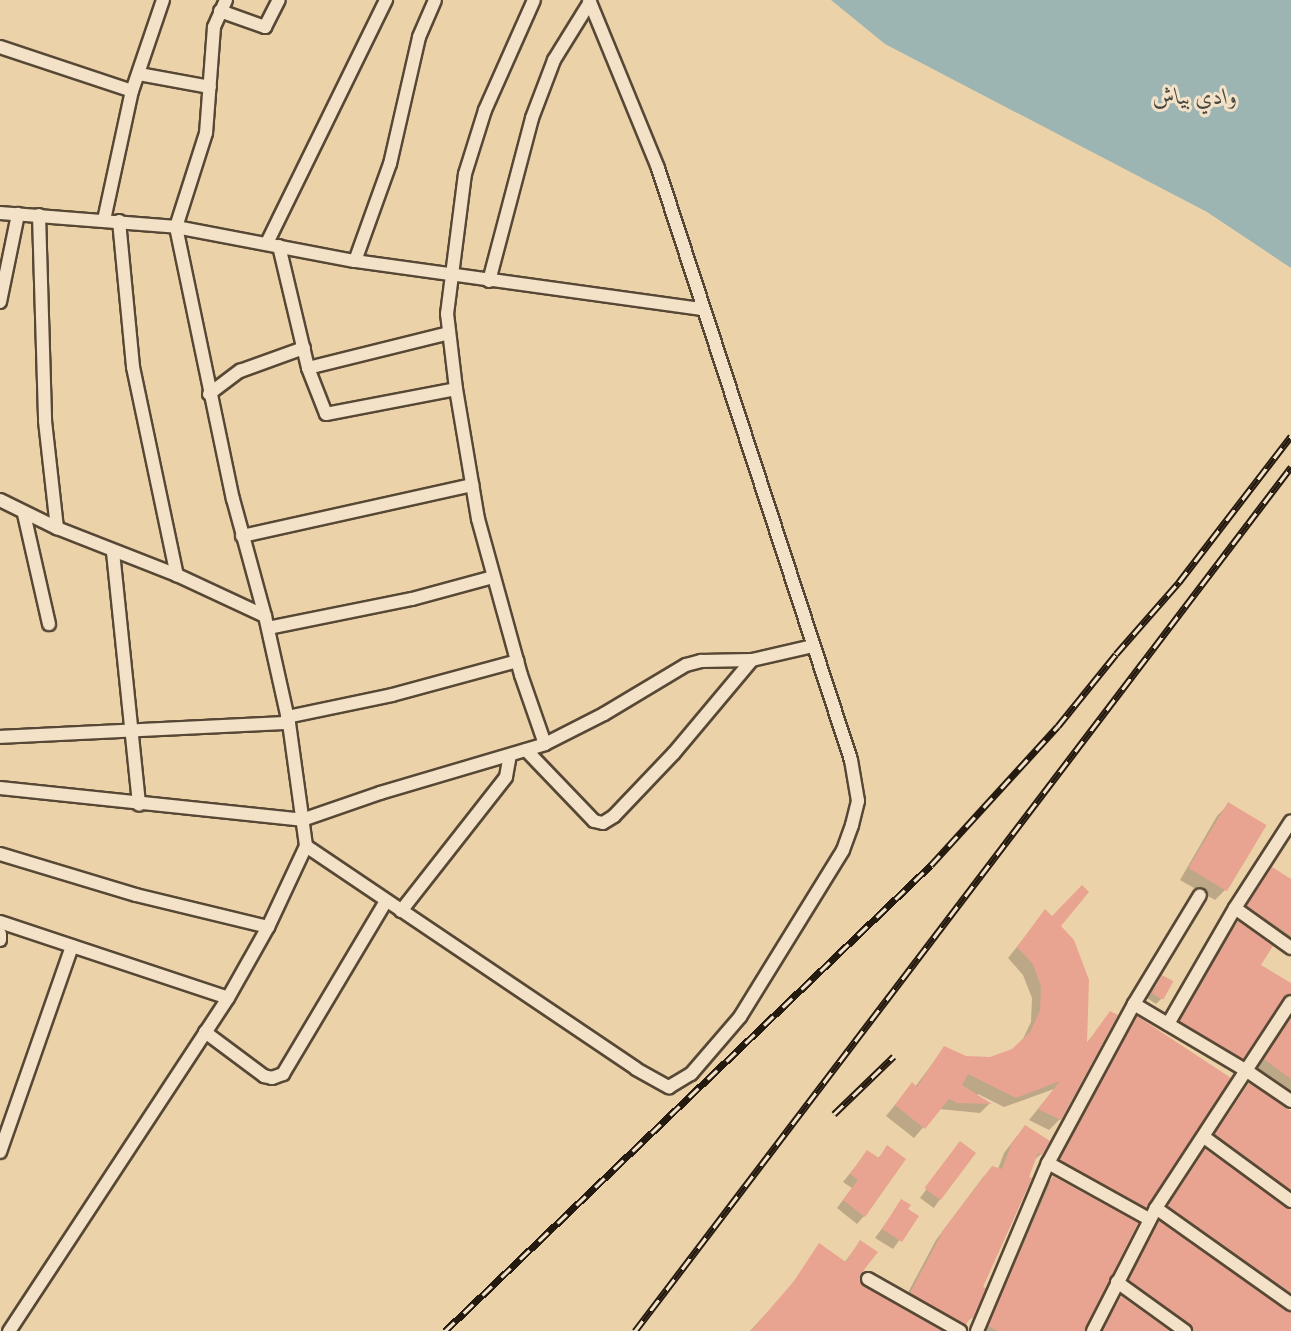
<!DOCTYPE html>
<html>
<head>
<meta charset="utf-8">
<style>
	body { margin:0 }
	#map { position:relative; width:1291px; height:1331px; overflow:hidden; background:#ecd2a9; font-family:"IM FELL French Canon",Amiri,serif }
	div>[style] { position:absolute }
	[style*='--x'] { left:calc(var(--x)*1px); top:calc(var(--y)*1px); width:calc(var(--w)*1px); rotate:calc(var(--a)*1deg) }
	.water>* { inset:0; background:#9cb5b3 }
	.shadow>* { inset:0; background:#0003; transform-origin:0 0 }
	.building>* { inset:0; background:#e8a490; transform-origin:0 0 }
	.roads { filter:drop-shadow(2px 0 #574836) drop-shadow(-2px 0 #574836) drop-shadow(0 2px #574836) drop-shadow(0 -2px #574836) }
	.street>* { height:12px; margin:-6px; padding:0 6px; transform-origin:6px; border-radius:6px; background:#f3e2c7 }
	.rail>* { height:7px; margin-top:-3.5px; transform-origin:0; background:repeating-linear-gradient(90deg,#f3e2c7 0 13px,#251a0f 0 26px); box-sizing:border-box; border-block:2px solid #251a0f }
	span { translate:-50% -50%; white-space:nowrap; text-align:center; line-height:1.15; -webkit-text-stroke:6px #f3e2c7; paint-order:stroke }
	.water-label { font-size:23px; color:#494840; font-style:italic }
</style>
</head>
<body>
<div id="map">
	<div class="water">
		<i style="clip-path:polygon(831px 0,1291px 0,1291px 268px,1207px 212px,885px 44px)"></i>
	</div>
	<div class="shadow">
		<i style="clip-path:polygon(1228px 805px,1264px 825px,1226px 889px,1215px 900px,1180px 880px,1217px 816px)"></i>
		<i style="clip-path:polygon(1272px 869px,1291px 882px,1291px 949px,1240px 915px)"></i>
		<i style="clip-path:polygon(1045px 912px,1059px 926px,1085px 1045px,1111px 1013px,1116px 1016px,1060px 1119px,1049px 1130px,1029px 1120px,1054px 1089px,1004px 1107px,978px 1094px,977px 1096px,989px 1104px,980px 1113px,939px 1109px,914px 1138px,886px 1116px,912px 1084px,915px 1087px,944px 1048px,965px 1057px,990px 1058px,1013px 1050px,1021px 1043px,1031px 1022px,1032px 998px,1023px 975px,1008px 958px)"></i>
		<i style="clip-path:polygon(1238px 923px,1259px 966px,1291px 985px,1291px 1007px,1286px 1002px,1277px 1004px,1234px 1066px,1173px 1030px,1230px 931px)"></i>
		<i style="clip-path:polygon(1162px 977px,1161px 999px,1156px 1004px,1147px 998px)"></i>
		<i style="clip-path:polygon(1291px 1016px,1291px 1015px,1291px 1100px,1275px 1089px,1279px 1085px,1257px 1068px)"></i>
		<i style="clip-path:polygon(1138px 1018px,1145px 1206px,1137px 1215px,1053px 1168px,1129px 1027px)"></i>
		<i style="clip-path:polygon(1249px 1085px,1291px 1112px,1291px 1309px,1162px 1214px,1205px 1151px,1291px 1211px,1289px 1202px,1209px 1142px)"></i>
		<i style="clip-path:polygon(1017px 1136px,1041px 1154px,1032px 1162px,980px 1287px,971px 1318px,963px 1326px,903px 1302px,936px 1240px,984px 1176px,998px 1169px,1004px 1153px)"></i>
		<i style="left:960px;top:1143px;width:17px;height:68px;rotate:36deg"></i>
		<i style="clip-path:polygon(888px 1148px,864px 1216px,857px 1224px,837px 1208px,852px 1188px,843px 1182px,867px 1152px,877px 1159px)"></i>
		<i style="clip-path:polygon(1053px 1178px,1085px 1331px,983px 1331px,1046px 1185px)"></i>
		<i style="clip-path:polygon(902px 1201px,905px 1210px,916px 1217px,893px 1249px,875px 1238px)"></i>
		<i style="clip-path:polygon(1159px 1223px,1291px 1313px,1291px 1331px,1182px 1331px,1123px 1288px,1152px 1231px)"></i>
		<i style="clip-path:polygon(860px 1242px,859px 1285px,942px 1331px,750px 1331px,787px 1291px,820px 1245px,844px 1263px)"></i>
		<i style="clip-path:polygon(1121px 1298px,1167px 1331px,1101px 1331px)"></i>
	</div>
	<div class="building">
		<i style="left:1228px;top:802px;width:45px;height:77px;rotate:31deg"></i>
		<i style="clip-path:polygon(1272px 867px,1291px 879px,1291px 936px,1247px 906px)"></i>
		<i style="clip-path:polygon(1082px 885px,1089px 892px,1061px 926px,1074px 940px,1089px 980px,1087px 1043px,1110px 1011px,1118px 1015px,1061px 1120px,1038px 1109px,1060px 1081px,1016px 1098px,968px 1074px,962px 1085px,992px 1104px,957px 1103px,949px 1099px,925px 1129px,895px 1105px,912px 1082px,917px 1087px,944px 1046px,966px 1056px,990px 1057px,1012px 1049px,1030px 1032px,1040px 1011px,1041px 987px,1033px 964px,1017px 947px,1045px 909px,1052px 916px)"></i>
		<i style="clip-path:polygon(1238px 921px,1273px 946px,1261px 965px,1291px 983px,1291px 993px,1284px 997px,1243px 1059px,1180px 1021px)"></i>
		<i style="left:1162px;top:975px;width:13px;height:21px;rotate:29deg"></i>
		<i style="clip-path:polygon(1137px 1016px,1231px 1078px,1146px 1208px,1060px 1160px)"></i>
		<i style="clip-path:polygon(1291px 1018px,1291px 1079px,1264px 1059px)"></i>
		<i style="clip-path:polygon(1249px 1083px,1291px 1111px,1291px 1190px,1215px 1134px)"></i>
		<i style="clip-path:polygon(1025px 1125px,1050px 1141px,1042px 1155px,1038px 1153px,1029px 1177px,1032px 1178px,983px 1287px,986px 1288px,973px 1319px,970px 1317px,966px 1325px,910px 1293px,944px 1229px,992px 1166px,1002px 1169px,1012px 1143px)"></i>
		<i style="left:960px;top:1141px;width:20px;height:59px;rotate:37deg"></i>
		<i style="clip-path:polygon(887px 1145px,906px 1159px,865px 1217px,843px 1200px,858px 1180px,850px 1174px,867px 1150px,879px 1158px)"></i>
		<i style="clip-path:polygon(1205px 1149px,1291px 1210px,1291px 1293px,1168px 1206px)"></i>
		<i style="clip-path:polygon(1053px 1176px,1138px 1223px,1084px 1331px,998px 1331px,988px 1326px)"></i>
		<i style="clip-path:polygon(901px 1199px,911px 1205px,908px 1209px,919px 1216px,902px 1242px,882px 1229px)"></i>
		<i style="clip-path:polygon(1159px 1221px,1291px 1313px,1291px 1331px,1194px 1331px,1190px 1324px,1129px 1280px)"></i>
		<i style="clip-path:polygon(860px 1240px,878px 1252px,860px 1275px,861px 1284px,942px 1331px,751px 1331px,794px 1281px,819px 1243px,846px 1262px)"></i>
		<i style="clip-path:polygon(1121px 1296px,1170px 1331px,1103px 1331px)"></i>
	</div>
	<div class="roads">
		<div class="street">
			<i style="--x:226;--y:0;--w:30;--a:114"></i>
			<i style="--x:214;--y:27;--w:106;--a:94.3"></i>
			<i style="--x:206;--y:133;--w:99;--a:107.7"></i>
			<i style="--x:176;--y:227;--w:278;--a:78.2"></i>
			<i style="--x:233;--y:499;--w:121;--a:74.7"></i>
			<i style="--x:220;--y:11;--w:48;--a:19.6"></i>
			<i style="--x:265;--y:27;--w:30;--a:-63"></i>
			<i style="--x:0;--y:47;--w:139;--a:18.4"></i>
			<i style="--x:139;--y:74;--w:72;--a:10.4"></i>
			<i style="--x:0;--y:213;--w:177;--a:4.5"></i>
			<i style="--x:176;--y:227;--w:182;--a:10.8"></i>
			<i style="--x:355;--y:261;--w:350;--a:7.9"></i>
			<i style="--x:39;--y:215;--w:206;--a:88.3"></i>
			<i style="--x:45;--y:421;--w:108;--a:83.6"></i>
			<i style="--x:104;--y:220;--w:132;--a:-77.8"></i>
			<i style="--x:132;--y:91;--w:96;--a:-71.2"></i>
			<i style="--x:119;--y:221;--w:147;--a:84.5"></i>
			<i style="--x:133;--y:367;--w:213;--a:78.1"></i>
			<i style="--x:267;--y:243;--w:271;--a:-63.9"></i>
			<i style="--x:279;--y:246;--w:125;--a:76.6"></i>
			<i style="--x:308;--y:368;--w:49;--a:68.6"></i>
			<i style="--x:326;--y:414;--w:132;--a:-10.9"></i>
			<i style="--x:355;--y:261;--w:103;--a:-70.2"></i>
			<i style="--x:390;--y:164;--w:130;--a:-77.1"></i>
			<i style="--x:419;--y:37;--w:40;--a:-66.6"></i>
			<i style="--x:489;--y:281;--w:169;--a:-75.2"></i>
			<i style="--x:532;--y:118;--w:62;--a:-69.2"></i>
			<i style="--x:554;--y:60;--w:68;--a:-58.2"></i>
			<i style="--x:0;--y:302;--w:90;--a:-78.4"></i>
			<i style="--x:308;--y:368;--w:145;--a:-13.9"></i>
			<i style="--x:209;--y:394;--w:39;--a:-37"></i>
			<i style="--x:240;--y:371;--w:68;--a:-19.8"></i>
			<i style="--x:0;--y:500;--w:64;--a:26.2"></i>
			<i style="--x:57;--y:528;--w:129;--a:21.4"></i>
			<i style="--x:177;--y:575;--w:97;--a:25"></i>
			<i style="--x:265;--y:616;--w:110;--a:77.4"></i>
			<i style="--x:289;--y:723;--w:124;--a:82.1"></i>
			<i style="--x:306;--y:846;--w:89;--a:115.1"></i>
			<i style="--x:268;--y:927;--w:81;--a:119.4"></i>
			<i style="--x:228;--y:998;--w:399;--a:123.3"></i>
			<i style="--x:24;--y:514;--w:113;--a:77.2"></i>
			<i style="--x:242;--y:536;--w:236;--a:-12.5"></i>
			<i style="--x:113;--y:552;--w:254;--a:84.1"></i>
			<i style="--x:268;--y:628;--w:147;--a:-11.4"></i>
			<i style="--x:412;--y:599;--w:84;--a:-15.2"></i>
			<i style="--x:287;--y:717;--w:107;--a:-11.8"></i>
			<i style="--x:392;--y:695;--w:130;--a:-15.2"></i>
			<i style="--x:0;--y:737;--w:289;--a:-2.8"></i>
			<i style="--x:545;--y:744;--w:66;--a:-27"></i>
			<i style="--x:604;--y:714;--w:96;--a:-30.9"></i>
			<i style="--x:686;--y:665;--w:16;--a:-15"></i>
			<i style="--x:701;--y:661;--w:51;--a:-1.1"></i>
			<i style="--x:752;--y:660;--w:63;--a:-12.9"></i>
			<i style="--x:526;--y:750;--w:98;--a:46.2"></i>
			<i style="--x:594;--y:821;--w:9;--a:13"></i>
			<i style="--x:603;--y:823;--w:13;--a:-32"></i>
			<i style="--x:614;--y:816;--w:87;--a:-46.4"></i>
			<i style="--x:674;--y:753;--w:121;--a:-50"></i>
			<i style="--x:0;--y:788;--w:304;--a:6"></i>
			<i style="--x:302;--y:820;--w:83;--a:-19.1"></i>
			<i style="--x:380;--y:793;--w:172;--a:-16.5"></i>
			<i style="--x:545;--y:744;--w:73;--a:-109.2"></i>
			<i style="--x:521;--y:675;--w:162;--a:-105.4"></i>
			<i style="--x:478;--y:519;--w:132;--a:-99.6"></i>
			<i style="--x:456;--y:389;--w:76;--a:-96.8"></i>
			<i style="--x:447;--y:314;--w:141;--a:-82.7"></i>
			<i style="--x:465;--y:174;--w:67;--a:-72.6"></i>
			<i style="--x:485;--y:110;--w:120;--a:-66"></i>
			<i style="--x:306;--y:846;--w:398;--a:34"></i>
			<i style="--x:636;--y:1069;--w:38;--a:29"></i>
			<i style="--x:669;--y:1087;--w:26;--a:-31"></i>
			<i style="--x:691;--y:1074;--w:75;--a:-49.3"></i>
			<i style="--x:740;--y:1017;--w:196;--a:-58.3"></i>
			<i style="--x:843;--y:850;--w:27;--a:-70"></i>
			<i style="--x:852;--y:825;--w:25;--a:-76"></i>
			<i style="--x:858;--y:801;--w:42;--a:-99.7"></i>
			<i style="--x:851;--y:760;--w:623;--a:-108.06"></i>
			<i style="--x:658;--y:168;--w:182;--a:-112.3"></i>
			<i style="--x:0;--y:854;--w:142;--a:16.8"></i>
			<i style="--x:136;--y:895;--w:136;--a:13.6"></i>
			<i style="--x:1235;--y:908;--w:69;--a:35.5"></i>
			<i style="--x:401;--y:911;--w:170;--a:-51.9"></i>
			<i style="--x:506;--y:777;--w:22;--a:-80"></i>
			<i style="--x:0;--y:922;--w:240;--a:18.4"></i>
			<i style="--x:0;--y:934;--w:6;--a:90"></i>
			<i style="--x:1134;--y:1004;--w:131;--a:30.7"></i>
			<i style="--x:1247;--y:1071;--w:53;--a:34.3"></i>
			<i style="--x:1168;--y:1024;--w:134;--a:-60"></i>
			<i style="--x:1235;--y:908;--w:103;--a:-57.2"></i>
			<i style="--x:205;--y:1032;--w:74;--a:36.7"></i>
			<i style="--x:264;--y:1076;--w:8;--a:14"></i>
			<i style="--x:272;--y:1078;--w:12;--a:-20"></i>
			<i style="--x:283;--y:1074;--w:201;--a:-59.2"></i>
			<i style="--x:1204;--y:1137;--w:108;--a:36.3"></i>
			<i style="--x:0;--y:1152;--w:218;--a:-70.7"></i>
			<i style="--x:1048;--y:1163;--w:115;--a:29"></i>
			<i style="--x:1156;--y:1208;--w:166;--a:35.4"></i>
			<i style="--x:868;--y:1279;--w:106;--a:29.5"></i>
			<i style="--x:1117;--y:1282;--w:84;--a:35.8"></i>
			<i style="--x:977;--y:1331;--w:182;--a:-67.1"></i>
			<i style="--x:1048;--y:1163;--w:181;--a:-61.6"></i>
			<i style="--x:1134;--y:1004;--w:127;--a:-58.8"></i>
			<i style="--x:1093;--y:1331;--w:138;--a:-62.9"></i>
			<i style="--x:1156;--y:1208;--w:246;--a:-56.8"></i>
		</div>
	</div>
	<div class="rail">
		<i style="--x:834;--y:1114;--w:83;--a:-44"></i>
		<i style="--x:445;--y:1331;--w:673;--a:-43.8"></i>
		<i style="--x:931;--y:865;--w:188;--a:-47.6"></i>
		<i style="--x:1058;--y:726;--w:92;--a:-51.1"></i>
		<i style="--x:1116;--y:654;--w:96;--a:-48.8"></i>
		<i style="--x:1179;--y:582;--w:184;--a:-52.5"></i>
		<i style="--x:635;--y:1331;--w:1085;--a:-52.79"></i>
	</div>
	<div class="water-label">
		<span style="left:1195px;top:97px">وادي بياش</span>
	</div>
</div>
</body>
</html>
